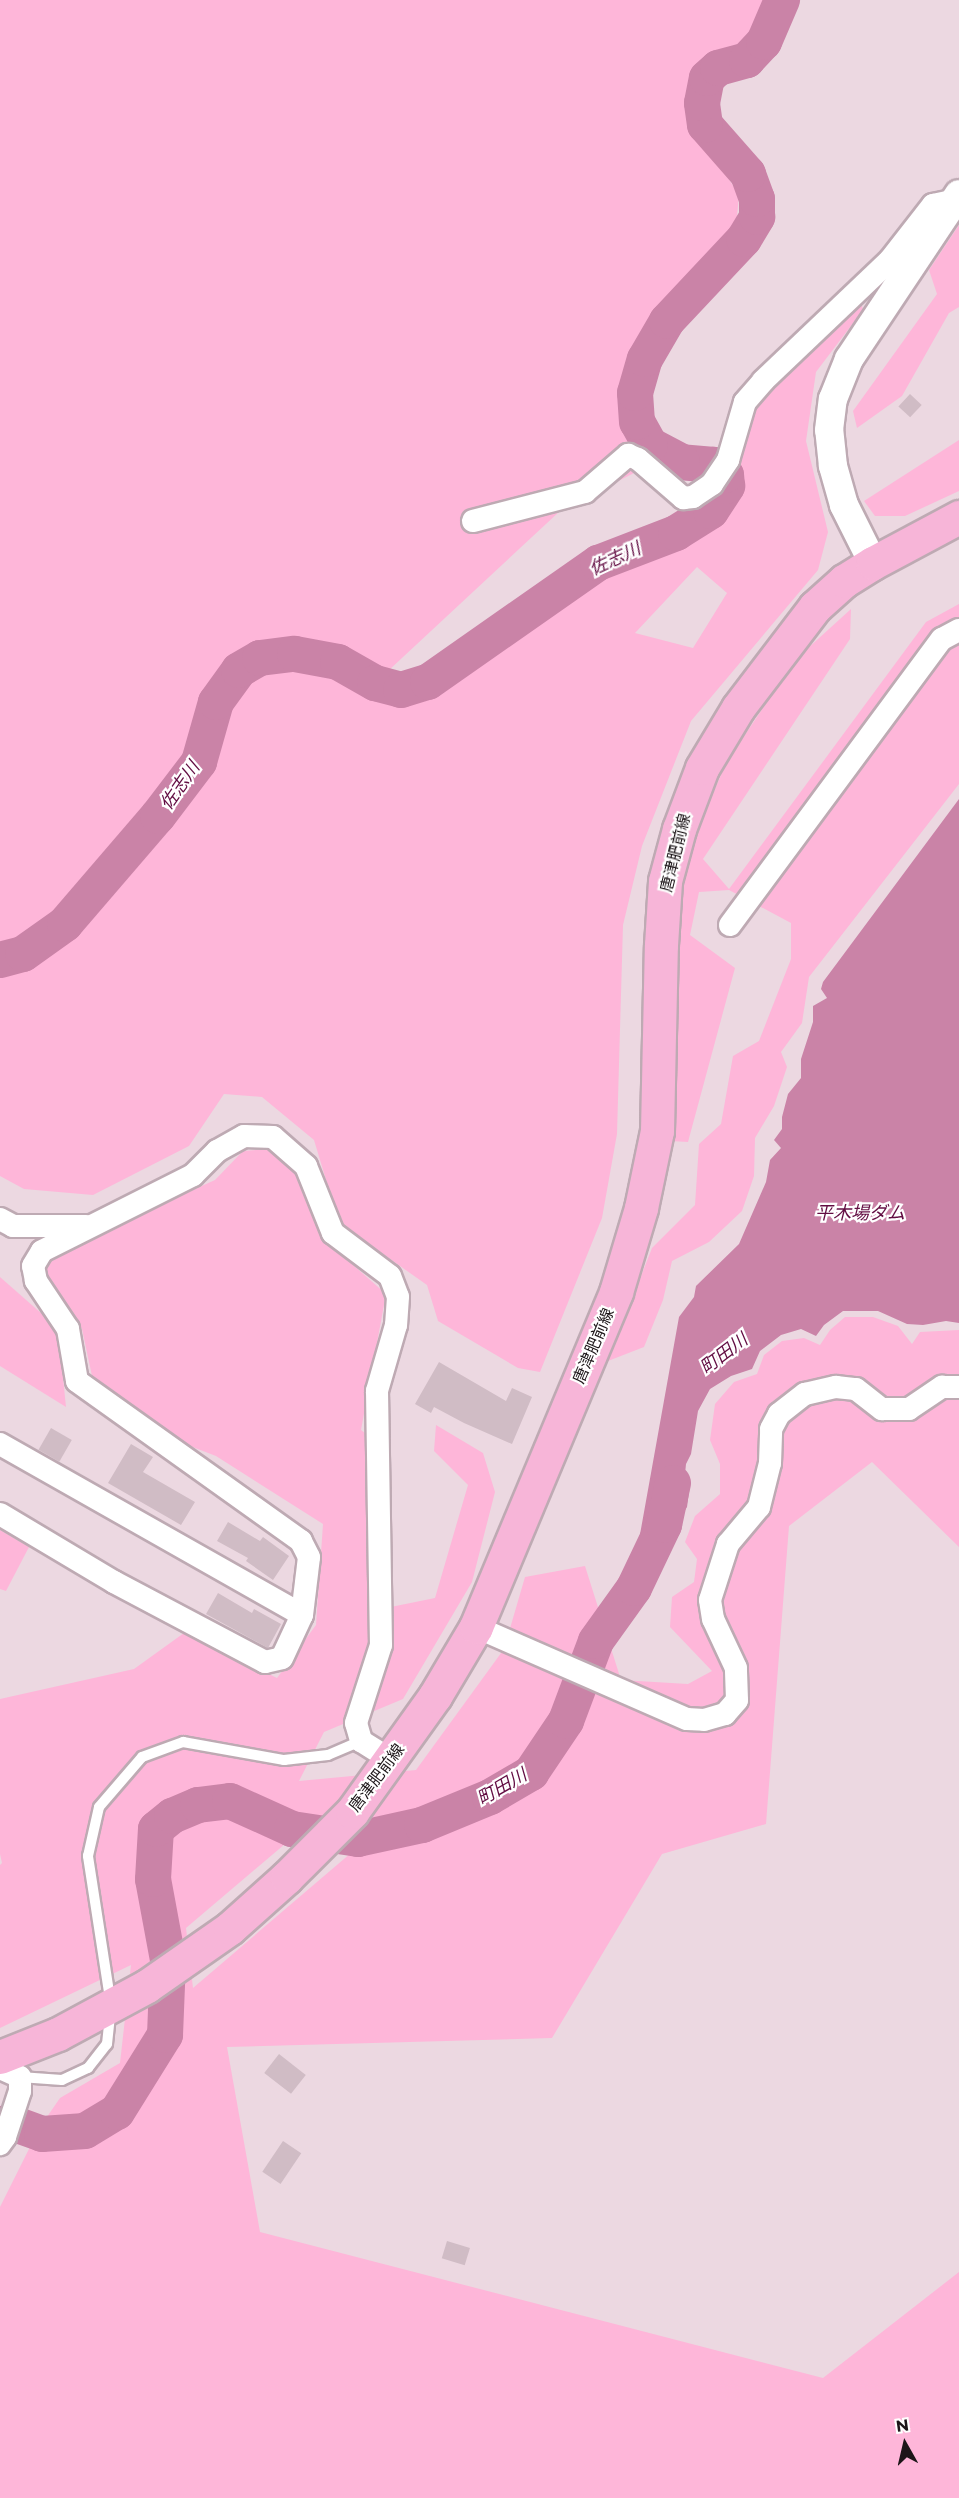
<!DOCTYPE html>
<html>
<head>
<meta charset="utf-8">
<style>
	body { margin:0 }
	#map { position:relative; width:959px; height:2498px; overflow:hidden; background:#ecd8e1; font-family:Montserrat,"Noto Sans JP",sans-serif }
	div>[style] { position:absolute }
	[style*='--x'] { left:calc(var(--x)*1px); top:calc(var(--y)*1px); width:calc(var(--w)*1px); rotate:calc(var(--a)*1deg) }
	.green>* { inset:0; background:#feb6d9 }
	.water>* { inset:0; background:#ca83a7 }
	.river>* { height:36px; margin:-18px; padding:0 18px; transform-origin:18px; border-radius:18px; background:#ca83a7 }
	.building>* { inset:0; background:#d0bcc5; transform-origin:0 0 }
	.roads { filter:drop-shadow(2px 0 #beaab3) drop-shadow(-2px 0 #beaab3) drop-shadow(0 2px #beaab3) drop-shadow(0 -2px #beaab3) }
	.service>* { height:10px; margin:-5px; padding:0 5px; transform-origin:5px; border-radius:5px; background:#fff }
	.minor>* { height:22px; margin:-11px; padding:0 11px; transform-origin:11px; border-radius:11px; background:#fff }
	.tertiary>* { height:28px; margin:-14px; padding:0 14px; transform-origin:14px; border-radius:14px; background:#fff }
	.primary>* { height:33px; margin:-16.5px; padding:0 16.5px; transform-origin:16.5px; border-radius:16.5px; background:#f7b5d8 }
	span { translate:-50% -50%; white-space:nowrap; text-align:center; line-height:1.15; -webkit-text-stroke:4.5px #fff; paint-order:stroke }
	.street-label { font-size:16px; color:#1c1518 }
	.water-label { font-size:18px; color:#620c42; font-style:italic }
	.north { position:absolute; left:875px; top:2414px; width:60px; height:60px; -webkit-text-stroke:4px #fff; paint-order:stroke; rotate:352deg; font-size:16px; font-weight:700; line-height:24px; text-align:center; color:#1c1518 }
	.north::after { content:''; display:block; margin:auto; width:21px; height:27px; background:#1c1518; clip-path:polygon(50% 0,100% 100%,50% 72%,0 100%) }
</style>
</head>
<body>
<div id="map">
	<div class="green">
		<i style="clip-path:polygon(evenodd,0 0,773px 0,753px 41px,715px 57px,700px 81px,699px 132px,739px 195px,735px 238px,643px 338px,625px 390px,641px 441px,634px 473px,560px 511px,388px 671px,382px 688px,402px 702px,599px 571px,698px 533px,729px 490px,753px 407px,858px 290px,863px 310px,816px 372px,806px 441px,828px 532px,818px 570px,691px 721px,642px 846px,623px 925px,617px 1134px,602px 1218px,540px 1372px,518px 1368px,438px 1321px,427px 1285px,339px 1223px,314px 1140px,262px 1097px,224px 1094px,189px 1146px,93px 1195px,24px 1189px,0 1176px,0 0,697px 567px,727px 593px,693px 648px,635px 633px,697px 567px)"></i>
		<i style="clip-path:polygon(959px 225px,959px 307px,949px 313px,902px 396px,857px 428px,853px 411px,937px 294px,929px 270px)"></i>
		<i style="clip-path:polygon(959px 440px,959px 491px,905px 516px,875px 516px,864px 501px)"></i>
		<i style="clip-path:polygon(959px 604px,959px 784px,809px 977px,802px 1023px,781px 1052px,787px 1067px,774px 1106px,755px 1138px,754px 1176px,742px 1211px,709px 1242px,672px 1261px,663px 1300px,644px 1347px,608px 1361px,652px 1248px,695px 1205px,699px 1144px,721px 1124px,733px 1056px,759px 1041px,791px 959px,791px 923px,729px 890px,699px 892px,690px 935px,735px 968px,688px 1142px,670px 1141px,676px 934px,686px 857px,726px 763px,796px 659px,851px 609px,850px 639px,703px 859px,729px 889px,926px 622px)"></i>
		<i style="clip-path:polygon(evenodd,280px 1148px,304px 1177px,327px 1242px,386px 1294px,361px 1430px,374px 1440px,371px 1611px,435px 1598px,468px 1485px,434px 1451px,436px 1425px,483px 1453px,495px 1492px,472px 1582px,403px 1699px,324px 1732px,299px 1781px,416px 1770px,504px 1649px,525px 1577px,585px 1566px,621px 1680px,688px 1684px,712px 1671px,670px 1627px,672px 1597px,694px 1582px,697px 1559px,685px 1542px,695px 1516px,720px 1494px,720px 1464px,710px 1440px,715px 1404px,734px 1382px,757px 1374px,764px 1355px,782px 1341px,804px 1338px,820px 1345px,830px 1330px,845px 1317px,873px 1317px,898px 1326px,912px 1344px,920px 1332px,959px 1330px,959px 1547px,872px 1462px,789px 1526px,766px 1824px,662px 1854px,552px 2038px,227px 2047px,260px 2232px,823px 2378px,959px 2272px,959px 2498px,0 2498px,0 2207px,40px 2127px,60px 2098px,120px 2063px,131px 1965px,0 2028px,0 1865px,2px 1863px,0 1854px,0 1699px,134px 1669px,184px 1633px,277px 1678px,316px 1625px,323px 1524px,216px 1456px,190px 1446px,92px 1376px,82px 1329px,47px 1276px,46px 1256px,215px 1180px,243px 1151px,280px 1148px,285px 1844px,358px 1847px,193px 1988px,186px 1928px,285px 1844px)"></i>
		<i style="clip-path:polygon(0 1277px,58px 1328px,66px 1407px,0 1366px)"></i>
		<i style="clip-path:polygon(0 1530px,29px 1547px,6px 1591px,0 1589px)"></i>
	</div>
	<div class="water">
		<i style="clip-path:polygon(959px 799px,959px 1323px,946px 1321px,923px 1325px,907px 1324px,878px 1311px,843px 1311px,824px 1325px,816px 1336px,801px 1329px,781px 1335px,760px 1351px,752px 1369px,731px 1376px,710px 1389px,698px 1411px,691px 1454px,686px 1464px,685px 1474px,690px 1485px,687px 1507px,677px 1523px,667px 1533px,648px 1523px,639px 1540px,679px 1317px,694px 1297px,696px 1286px,739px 1244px,766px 1182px,770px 1160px,781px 1148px,774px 1140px,782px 1129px,782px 1117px,788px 1094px,801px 1078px,801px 1059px,813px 1022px,813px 1006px,827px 998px,821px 989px,823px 982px)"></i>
	</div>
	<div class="river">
		<i style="--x:0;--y:960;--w:24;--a:-15"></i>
		<i style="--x:23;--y:954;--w:52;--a:-35.5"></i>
		<i style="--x:65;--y:924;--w:143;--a:-49.3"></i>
		<i style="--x:158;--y:816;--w:68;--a:-52.8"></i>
		<i style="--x:199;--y:762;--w:62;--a:-74.2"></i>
		<i style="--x:216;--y:702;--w:39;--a:-54"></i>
		<i style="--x:239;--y:670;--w:24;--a:-30"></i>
		<i style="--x:260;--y:658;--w:35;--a:-7"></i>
		<i style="--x:295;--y:654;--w:44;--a:10.5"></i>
		<i style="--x:338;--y:662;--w:43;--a:29.6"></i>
		<i style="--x:375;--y:683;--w:27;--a:15"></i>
		<i style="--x:401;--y:690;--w:28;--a:-17"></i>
		<i style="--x:428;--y:682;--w:208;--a:-35"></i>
		<i style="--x:598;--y:563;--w:84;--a:-21"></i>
		<i style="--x:676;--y:533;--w:41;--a:-32.2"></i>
		<i style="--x:711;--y:511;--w:30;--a:-57"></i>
		<i style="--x:727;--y:486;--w:11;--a:-95"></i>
		<i style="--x:726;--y:475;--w:16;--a:-140"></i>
		<i style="--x:714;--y:465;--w:32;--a:-175"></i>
		<i style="--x:682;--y:462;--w:36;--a:-152"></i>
		<i style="--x:650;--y:445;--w:26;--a:-119"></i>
		<i style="--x:637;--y:422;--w:29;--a:-94"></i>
		<i style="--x:635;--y:393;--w:35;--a:-74"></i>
		<i style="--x:645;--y:359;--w:44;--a:-59.9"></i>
		<i style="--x:667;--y:321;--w:112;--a:-46.8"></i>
		<i style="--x:744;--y:239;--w:26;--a:-59"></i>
		<i style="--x:757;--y:217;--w:18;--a:-90"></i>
		<i style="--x:757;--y:199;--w:27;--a:-110"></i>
		<i style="--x:748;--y:174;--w:65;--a:-131.3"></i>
		<i style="--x:705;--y:125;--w:22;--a:-98"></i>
		<i style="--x:702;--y:103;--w:25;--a:-79"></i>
		<i style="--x:707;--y:78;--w:15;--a:-42"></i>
		<i style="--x:718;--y:68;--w:30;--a:-15"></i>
		<i style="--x:747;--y:60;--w:25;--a:-47"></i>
		<i style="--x:764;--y:42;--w:46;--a:-66.8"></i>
		<i style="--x:0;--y:2124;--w:12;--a:-5"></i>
		<i style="--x:12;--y:2123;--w:32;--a:20"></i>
		<i style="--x:42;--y:2134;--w:43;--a:-4"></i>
		<i style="--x:85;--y:2131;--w:37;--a:-31"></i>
		<i style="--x:117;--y:2112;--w:91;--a:-58.1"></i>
		<i style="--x:165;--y:2035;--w:75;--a:-87.7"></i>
		<i style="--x:168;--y:1960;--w:82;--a:-100.5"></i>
		<i style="--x:153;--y:1879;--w:50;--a:-86.6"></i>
		<i style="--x:156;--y:1829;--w:21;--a:-39"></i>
		<i style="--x:172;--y:1816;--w:28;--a:-23"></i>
		<i style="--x:198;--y:1805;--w:32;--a:-7"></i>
		<i style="--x:230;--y:1801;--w:68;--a:24.3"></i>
		<i style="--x:292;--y:1829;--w:67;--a:8.6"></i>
		<i style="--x:358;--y:1839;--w:66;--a:-12.3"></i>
		<i style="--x:422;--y:1825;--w:74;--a:-22.4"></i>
		<i style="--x:490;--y:1797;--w:48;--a:-30.3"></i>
		<i style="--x:531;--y:1773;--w:63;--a:-56.1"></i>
		<i style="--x:566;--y:1721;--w:85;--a:-69.4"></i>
		<i style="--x:596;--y:1641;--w:65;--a:-54.4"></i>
		<i style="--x:634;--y:1588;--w:70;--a:-64.5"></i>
		<i style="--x:664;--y:1525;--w:43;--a:-77.9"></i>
	</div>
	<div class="building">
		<i style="left:910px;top:394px;width:16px;height:17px;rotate:43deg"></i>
		<i style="clip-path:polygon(439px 1362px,506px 1401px,512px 1388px,532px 1397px,512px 1444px,464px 1423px,434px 1407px,431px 1413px,415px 1404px)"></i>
		<i style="left:51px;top:1428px;width:24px;height:25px;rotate:30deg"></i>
		<i style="clip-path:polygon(131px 1444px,153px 1457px,143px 1472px,195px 1502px,181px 1525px,108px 1483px)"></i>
		<i style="clip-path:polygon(228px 1522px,260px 1541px,263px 1537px,289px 1556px,273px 1580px,246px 1561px,248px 1558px,217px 1541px)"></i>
		<i style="clip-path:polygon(218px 1593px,252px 1613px,254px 1609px,281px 1624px,268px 1648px,206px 1614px)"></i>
		<i style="left:279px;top:2054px;width:34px;height:24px;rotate:38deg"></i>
		<i style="left:283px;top:2141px;width:22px;height:37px;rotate:34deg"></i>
		<i style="left:447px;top:2241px;width:24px;height:18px;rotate:17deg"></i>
	</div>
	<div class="roads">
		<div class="service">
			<i style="--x:20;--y:2077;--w:42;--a:4.1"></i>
			<i style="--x:62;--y:2080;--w:29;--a:-25"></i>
			<i style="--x:88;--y:2068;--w:31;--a:-52"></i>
			<i style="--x:107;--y:2044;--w:39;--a:-84"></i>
			<i style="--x:111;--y:2005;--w:151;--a:-98.8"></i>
			<i style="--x:88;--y:1856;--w:50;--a:-77.3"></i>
			<i style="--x:99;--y:1807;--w:66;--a:-49.3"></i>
			<i style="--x:142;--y:1757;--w:44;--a:-20.1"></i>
			<i style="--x:183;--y:1742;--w:103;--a:10.1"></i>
			<i style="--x:284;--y:1760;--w:44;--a:-6.5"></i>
			<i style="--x:328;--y:1755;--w:36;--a:-23"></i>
		</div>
		<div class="minor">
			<i style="--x:473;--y:521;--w:116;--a:-14.5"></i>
			<i style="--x:585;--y:492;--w:57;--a:-40.7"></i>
			<i style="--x:628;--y:455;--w:11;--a:22"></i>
			<i style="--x:638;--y:459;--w:60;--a:40.9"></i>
			<i style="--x:683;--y:498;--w:10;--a:-6"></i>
			<i style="--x:693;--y:497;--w:23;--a:-34"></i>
			<i style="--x:712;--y:484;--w:29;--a:-56"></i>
			<i style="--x:728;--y:460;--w:60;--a:-73.7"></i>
			<i style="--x:745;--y:402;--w:28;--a:-49"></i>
			<i style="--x:763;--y:381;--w:175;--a:-43.6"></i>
			<i style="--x:890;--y:260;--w:70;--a:-52"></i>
			<i style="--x:933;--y:205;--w:25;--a:-12"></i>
			<i style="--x:730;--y:925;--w:356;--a:-53.5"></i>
			<i style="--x:942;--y:639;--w:19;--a:-28"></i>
			<i style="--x:0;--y:1219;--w:15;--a:28"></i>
			<i style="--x:13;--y:1226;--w:73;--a:0"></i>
			<i style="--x:0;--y:1444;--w:347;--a:29.5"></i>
			<i style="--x:0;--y:1514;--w:133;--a:30.8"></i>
			<i style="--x:114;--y:1582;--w:171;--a:27.9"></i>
			<i style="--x:265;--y:1662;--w:17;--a:-13"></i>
			<i style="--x:282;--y:1658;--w:47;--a:-65.1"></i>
			<i style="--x:302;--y:1615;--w:58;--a:-83.1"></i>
			<i style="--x:309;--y:1557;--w:18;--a:-117"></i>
			<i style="--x:301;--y:1541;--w:275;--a:-144.5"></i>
			<i style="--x:77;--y:1381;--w:53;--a:-99.8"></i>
			<i style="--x:68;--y:1329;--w:58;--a:-123.7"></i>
			<i style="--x:36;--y:1281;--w:15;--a:-101"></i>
			<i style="--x:33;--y:1266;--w:17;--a:-59"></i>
			<i style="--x:42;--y:1251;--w:169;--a:-26.7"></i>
			<i style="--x:193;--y:1175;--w:34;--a:-45"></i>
			<i style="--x:217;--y:1151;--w:31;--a:-29"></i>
			<i style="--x:244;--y:1136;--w:29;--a:2"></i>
			<i style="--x:273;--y:1137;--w:44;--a:41.3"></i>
			<i style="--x:306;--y:1166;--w:72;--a:68.1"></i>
			<i style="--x:333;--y:1233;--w:71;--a:37"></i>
			<i style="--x:390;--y:1276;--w:22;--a:69"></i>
			<i style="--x:398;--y:1297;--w:28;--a:94"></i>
			<i style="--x:396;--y:1325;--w:69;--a:106.1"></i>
			<i style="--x:377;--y:1391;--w:254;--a:89.1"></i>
			<i style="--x:381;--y:1645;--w:82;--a:107.8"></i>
			<i style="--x:356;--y:1723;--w:19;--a:74"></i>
			<i style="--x:361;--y:1741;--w:36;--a:32"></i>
			<i style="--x:476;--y:1627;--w:230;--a:23.6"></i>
			<i style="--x:687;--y:1719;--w:17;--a:3"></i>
			<i style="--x:704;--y:1720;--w:22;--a:-16"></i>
			<i style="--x:725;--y:1714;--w:18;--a:-49"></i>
			<i style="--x:737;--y:1700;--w:32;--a:-92"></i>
			<i style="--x:736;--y:1668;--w:54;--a:-115.1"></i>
			<i style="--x:713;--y:1619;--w:19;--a:-99"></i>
			<i style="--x:710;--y:1600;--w:59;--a:-72.2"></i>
			<i style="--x:728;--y:1544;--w:48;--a:-50"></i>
			<i style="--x:759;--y:1507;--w:45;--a:-76"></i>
			<i style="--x:770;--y:1463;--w:34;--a:-88"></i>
			<i style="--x:771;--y:1429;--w:17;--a:-62"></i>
			<i style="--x:779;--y:1414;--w:33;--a:-38"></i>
			<i style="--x:805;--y:1394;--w:32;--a:-13"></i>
			<i style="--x:836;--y:1387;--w:20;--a:6"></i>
			<i style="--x:856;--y:1389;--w:33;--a:38"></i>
			<i style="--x:882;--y:1409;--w:27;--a:0"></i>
			<i style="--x:909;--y:1409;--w:40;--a:-34"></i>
			<i style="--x:942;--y:1387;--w:17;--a:0"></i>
			<i style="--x:0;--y:2068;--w:22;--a:24"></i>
			<i style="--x:20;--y:2077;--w:14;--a:90"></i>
			<i style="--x:20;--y:2091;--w:48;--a:108.1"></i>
			<i style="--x:5;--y:2137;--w:9;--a:126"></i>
		</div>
		<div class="tertiary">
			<i style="--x:873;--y:563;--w:65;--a:-116.6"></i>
			<i style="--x:844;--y:505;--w:41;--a:-105.8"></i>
			<i style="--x:833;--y:466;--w:36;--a:-96"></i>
			<i style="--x:829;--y:430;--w:31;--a:-83"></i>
			<i style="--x:833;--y:399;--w:43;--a:-68.2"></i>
			<i style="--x:849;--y:359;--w:198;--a:-56.3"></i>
		</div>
		<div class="primary">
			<i style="--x:0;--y:2057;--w:62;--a:-21.6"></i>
			<i style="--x:58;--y:2034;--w:101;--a:-28.3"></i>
			<i style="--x:147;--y:1986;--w:101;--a:-34.9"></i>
			<i style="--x:230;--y:1928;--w:76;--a:-41.8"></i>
			<i style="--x:287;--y:1877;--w:92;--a:-45"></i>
			<i style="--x:352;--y:1812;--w:143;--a:-54.4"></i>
			<i style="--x:435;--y:1696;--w:80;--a:-59.3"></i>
			<i style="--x:476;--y:1627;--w:363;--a:-67.3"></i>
			<i style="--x:616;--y:1292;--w:88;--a:-73.4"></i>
			<i style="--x:641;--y:1208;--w:79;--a:-78.3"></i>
			<i style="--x:657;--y:1131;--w:186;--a:-88.8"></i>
			<i style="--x:661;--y:945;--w:64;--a:-86.4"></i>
			<i style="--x:665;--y:881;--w:54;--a:-74.9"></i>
			<i style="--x:679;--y:829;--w:65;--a:-69.3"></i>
			<i style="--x:702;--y:768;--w:70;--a:-59"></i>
			<i style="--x:738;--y:708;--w:127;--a:-52.7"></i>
			<i style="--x:815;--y:607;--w:39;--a:-42"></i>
			<i style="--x:844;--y:581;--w:34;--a:-32"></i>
			<i style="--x:873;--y:563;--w:98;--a:-28.1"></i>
		</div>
	</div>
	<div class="street-label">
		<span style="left:676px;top:853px;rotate:-76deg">唐津肥前線</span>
		<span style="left:594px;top:1346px;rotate:-67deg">唐津肥前線</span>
		<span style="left:377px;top:1778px;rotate:-53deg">唐津肥前線</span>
	</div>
	<div class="water-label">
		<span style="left:615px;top:559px;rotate:-25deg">佐志川</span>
		<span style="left:180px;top:786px;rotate:-55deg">佐志川</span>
		<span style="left:860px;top:1213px">平木場ダム</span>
		<span style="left:724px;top:1354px;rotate:-37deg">町田川</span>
		<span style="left:502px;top:1787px;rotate:-30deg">町田川</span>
	</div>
	<div class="north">N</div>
</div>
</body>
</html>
